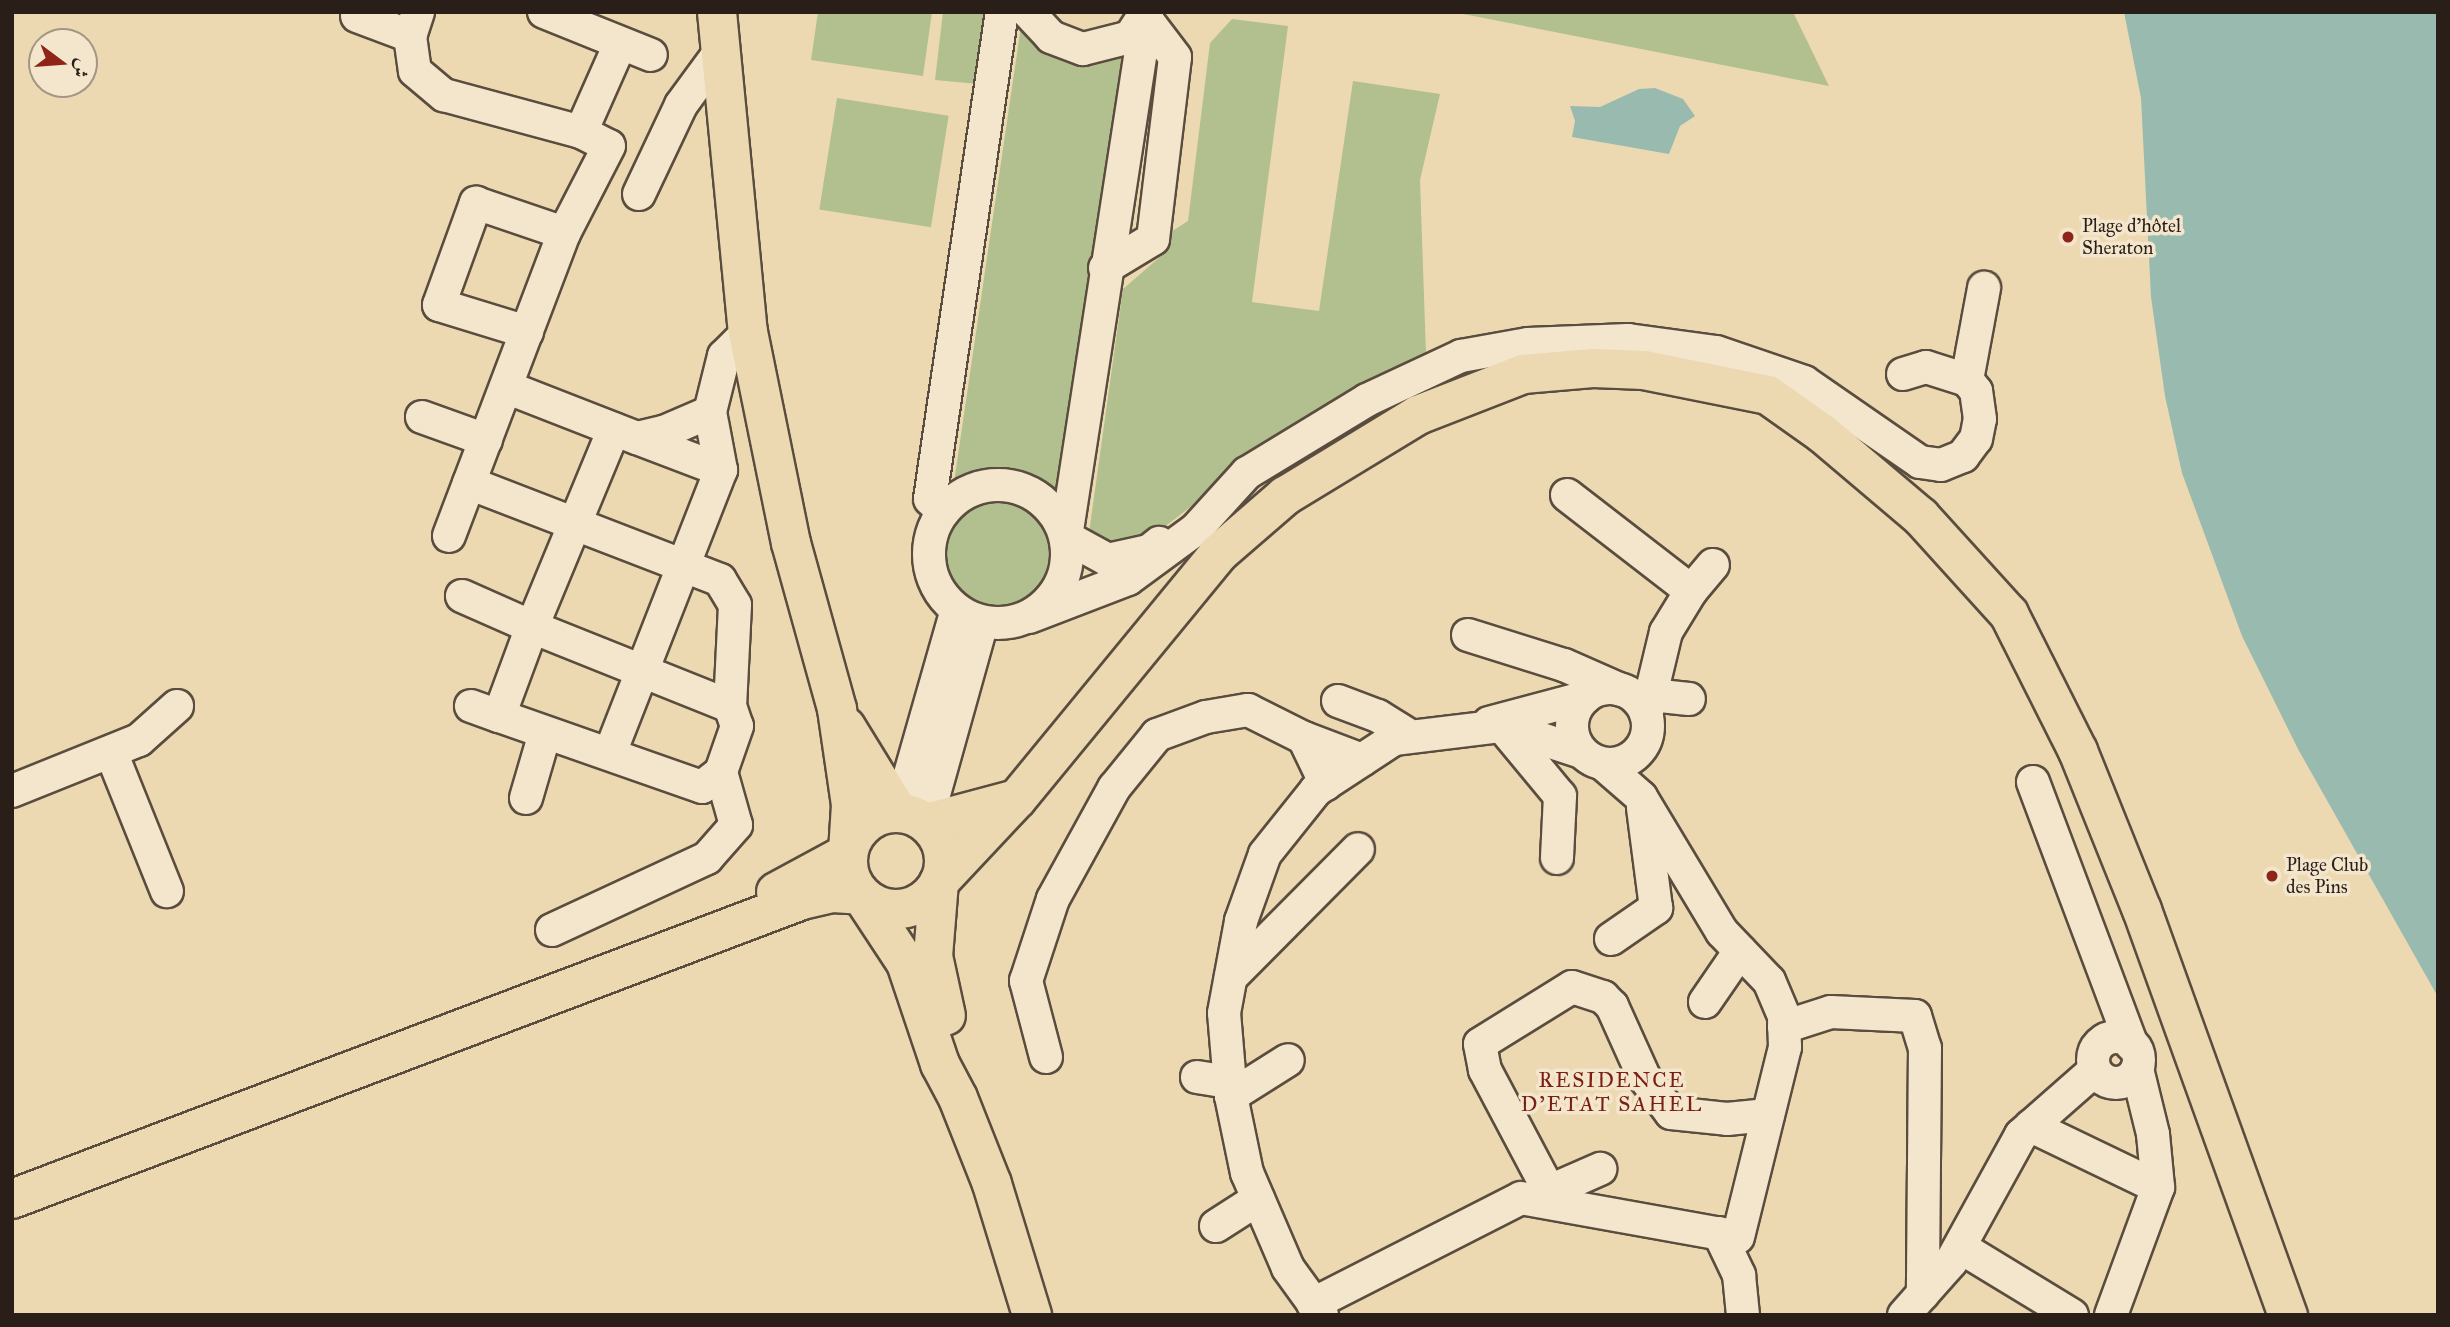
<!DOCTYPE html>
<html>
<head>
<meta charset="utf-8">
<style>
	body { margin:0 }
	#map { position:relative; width:2450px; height:1327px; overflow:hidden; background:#ecd9b1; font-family:"IM FELL Great Primer",Amiri,serif }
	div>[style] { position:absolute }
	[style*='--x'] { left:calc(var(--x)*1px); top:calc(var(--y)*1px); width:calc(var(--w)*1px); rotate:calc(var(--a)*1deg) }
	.green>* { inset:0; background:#b2c090; transform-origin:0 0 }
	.round { border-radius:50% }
	.water>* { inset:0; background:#99baaf }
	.roads { filter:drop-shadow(2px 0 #5a4d3f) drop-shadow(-2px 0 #5a4d3f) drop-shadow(0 2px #5a4d3f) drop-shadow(0 -2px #5a4d3f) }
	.minor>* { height:32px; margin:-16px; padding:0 16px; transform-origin:16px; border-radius:16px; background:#f3e6cc }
	.minor>.ring { margin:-16px; padding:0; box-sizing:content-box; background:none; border:32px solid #f3e6cc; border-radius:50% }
	.major>* { height:38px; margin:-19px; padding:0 19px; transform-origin:19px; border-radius:19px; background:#ecd9b1 }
	.major>.ring { margin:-19px; padding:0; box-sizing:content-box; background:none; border:38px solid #ecd9b1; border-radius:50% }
	.dots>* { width:19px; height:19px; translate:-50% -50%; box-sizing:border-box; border:4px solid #f3e6cc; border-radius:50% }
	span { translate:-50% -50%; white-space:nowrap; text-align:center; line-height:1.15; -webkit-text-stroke:7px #f3e6cc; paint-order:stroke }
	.poi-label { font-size:19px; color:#2a1e19 }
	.left { translate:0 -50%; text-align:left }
	.neighbourhood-label { font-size:21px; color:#7a1f14; letter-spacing:2px }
	.frame { position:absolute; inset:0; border:14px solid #2a1e19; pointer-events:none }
	.north { position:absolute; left:28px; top:28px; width:70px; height:70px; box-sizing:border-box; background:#f3e6cc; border:2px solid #a39684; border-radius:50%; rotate:106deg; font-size:19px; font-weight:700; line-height:28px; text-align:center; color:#2a1e19 }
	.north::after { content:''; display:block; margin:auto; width:24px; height:32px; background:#8f2418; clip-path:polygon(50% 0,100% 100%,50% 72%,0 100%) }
</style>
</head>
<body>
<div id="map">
	<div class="green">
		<i style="clip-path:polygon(818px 12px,932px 12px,923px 76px,811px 60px)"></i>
		<i style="clip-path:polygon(943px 12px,993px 12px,978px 84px,935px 80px)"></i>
		<i style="clip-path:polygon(1453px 12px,1793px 12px,1829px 86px)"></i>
		<i style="clip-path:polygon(1232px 19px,1288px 26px,1252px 302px,1319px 311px,1353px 81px,1440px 94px,1420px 180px,1426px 354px,1256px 456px,1149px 539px,1128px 546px,1098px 544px,1089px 533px,1123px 289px,1161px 256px,1166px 235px,1188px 221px,1210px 43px)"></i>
		<i style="clip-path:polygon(1021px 26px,1131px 42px,1056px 504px,1044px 492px,1018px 482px,995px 480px,952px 496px)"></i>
		<i style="left:837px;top:98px;width:113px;height:113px;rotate:9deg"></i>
		<i class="round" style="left:936px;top:498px;width:114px;height:114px"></i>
	</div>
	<div class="water">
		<i style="clip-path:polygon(2124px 12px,2438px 12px,2438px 997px,2298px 749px,2242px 636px,2182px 473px,2165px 396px,2151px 297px,2141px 98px)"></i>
		<i style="clip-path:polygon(1655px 88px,1683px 99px,1695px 116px,1680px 126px,1669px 154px,1572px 137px,1575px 121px,1570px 106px,1600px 107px,1639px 89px)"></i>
	</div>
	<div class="roads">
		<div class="minor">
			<i style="--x:418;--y:12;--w:25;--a:108"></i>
			<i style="--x:410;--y:36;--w:35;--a:82"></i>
			<i style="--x:415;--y:71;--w:38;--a:40"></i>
			<i style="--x:444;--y:95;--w:142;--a:15.1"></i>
			<i style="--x:581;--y:132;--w:31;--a:27"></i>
			<i style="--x:609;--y:146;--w:98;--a:117.3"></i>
			<i style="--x:564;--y:233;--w:324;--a:110.8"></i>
			<i style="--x:544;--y:12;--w:115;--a:21.9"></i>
			<i style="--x:1028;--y:12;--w:34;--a:47"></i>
			<i style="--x:1051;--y:37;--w:34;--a:21"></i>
			<i style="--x:1083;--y:49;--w:49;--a:-14.3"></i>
			<i style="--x:1130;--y:37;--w:30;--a:-57"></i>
			<i style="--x:1147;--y:12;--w:531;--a:98.77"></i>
			<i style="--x:1066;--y:537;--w:48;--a:28.7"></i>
			<i style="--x:1108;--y:560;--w:42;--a:-12.4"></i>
			<i style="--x:1149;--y:551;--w:13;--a:-39"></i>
			<i style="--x:357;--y:16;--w:57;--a:20.7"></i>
			<i style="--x:581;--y:132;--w:96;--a:-66.1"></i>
			<i style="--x:639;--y:194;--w:98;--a:-64.7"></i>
			<i style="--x:681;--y:105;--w:66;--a:-53.7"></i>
			<i style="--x:1105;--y:268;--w:56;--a:-31.1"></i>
			<i style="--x:1153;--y:239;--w:183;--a:-83.1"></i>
			<i style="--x:1175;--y:57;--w:48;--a:-127.3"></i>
			<i style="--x:527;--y:332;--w:92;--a:-162.9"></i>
			<i style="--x:439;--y:305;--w:109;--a:-70.1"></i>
			<i style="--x:476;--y:203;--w:93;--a:18.8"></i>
			<i style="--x:1967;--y:380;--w:94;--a:-79.5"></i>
			<i style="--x:506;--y:387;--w:141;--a:21.3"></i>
			<i style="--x:637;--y:438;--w:28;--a:-13"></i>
			<i style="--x:664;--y:432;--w:50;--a:-23.5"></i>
			<i style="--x:710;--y:412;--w:58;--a:-76"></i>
			<i style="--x:724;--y:356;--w:34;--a:-45"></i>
			<i style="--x:422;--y:417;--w:68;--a:19.8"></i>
			<i style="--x:637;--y:438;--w:90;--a:20.9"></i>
			<i style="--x:469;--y:483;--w:269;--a:21.1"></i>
			<i style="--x:720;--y:580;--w:29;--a:59"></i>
			<i style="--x:735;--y:605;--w:101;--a:92.8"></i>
			<i class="ring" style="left:929px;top:485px;width:106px;height:106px"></i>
			<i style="--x:1567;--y:495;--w:157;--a:37.7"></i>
			<i style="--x:1691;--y:591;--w:48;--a:121.4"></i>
			<i style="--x:1666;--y:632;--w:85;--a:103.5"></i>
			<i style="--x:943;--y:512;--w:18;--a:-135"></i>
			<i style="--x:930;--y:499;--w:492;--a:-81.6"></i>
			<i style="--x:1691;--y:591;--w:34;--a:-50"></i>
			<i style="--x:462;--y:596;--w:77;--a:23.9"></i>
			<i style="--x:532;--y:627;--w:213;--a:21.8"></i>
			<i style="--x:730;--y:706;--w:21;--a:71"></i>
			<i style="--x:737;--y:726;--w:49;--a:109.2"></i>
			<i style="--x:721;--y:772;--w:24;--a:142"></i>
			<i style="--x:702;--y:787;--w:215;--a:-160.7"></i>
			<i style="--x:499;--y:716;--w:95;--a:-69.7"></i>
			<i style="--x:532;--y:627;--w:214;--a:-67.5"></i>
			<i style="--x:1029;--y:617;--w:106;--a:-21"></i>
			<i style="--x:1128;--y:579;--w:84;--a:-36.3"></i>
			<i style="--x:1196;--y:529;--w:76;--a:-47.7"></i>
			<i style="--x:1247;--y:473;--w:140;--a:-31.3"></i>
			<i style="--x:1367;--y:400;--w:104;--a:-25.1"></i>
			<i style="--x:1461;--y:356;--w:68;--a:-10.2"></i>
			<i style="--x:1528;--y:344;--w:100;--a:-2.3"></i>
			<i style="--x:1628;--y:340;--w:89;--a:7.8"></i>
			<i style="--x:1716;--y:352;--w:93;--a:18.8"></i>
			<i style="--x:1804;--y:382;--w:141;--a:34.6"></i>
			<i style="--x:1920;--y:462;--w:21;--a:8"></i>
			<i style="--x:1941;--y:465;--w:24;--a:-22"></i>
			<i style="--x:1963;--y:456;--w:21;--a:-53"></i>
			<i style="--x:1976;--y:439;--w:20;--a:-79"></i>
			<i style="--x:1980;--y:419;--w:28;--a:-98"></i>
			<i style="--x:1976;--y:391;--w:14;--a:-129"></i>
			<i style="--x:1967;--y:380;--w:43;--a:-162.4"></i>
			<i style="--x:1926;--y:367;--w:24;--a:163"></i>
			<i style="--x:1468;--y:635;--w:101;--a:17.4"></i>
			<i style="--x:1564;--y:665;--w:62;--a:23.7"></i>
			<i class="ring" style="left:1572px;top:688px;width:44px;height:44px"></i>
			<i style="--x:1651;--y:695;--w:38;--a:6"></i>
			<i style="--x:1338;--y:701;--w:43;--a:20.6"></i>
			<i style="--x:1378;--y:716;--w:38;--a:32"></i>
			<i style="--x:471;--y:706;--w:30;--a:20"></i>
			<i style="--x:1489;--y:723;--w:100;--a:-15"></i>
			<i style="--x:1502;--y:726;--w:91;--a:50.4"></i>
			<i style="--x:1560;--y:796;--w:62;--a:92.8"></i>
			<i style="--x:111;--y:752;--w:150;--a:68.1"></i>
			<i style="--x:610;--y:753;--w:304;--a:-68.6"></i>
			<i style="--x:721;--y:470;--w:59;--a:-100.7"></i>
			<i style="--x:2033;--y:782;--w:281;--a:69.4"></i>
			<i style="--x:1326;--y:784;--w:51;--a:-115.6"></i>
			<i style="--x:1304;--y:738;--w:62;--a:20.8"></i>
			<i style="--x:12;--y:791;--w:137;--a:-21.9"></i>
			<i style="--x:139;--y:740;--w:51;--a:-41.8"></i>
			<i style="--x:526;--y:798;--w:68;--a:-73.7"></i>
			<i style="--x:899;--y:813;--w:211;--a:-74.1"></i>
			<i style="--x:926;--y:823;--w:209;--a:-74.4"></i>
			<i style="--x:552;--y:930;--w:171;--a:-24.9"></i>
			<i style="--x:707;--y:858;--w:44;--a:-48.7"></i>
			<i style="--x:736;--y:825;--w:55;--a:-105.8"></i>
			<i style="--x:1611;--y:939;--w:55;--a:-34.6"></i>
			<i style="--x:1656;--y:908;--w:101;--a:-97.4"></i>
			<i style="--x:1231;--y:977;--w:180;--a:-45.2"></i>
			<i style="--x:1705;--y:1002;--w:62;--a:-55.5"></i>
			<i style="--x:1784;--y:1027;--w:49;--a:-17.7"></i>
			<i style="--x:1831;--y:1012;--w:84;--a:2.7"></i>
			<i style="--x:1915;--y:1016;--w:34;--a:73"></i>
			<i style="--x:1925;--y:1048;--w:246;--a:90.5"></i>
			<i class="ring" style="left:2093px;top:1037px;width:14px;height:14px"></i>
			<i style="--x:1046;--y:1057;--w:79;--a:-104.7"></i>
			<i style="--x:1026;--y:981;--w:86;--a:-71.8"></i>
			<i style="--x:1053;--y:899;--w:127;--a:-61.2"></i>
			<i style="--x:1114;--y:788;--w:68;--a:-50.9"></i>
			<i style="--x:1157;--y:735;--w:52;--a:-20.2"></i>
			<i style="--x:1206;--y:717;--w:43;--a:-9.5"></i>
			<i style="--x:1248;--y:710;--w:63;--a:26.6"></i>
			<i style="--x:1197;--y:1077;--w:33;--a:9"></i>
			<i style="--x:1231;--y:1096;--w:67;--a:-32.3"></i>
			<i style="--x:2031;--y:1126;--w:141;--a:25.7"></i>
			<i style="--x:1550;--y:1191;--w:55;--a:-23.7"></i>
			<i style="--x:1556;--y:1204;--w:152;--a:-117.9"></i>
			<i style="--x:1485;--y:1070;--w:26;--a:-101"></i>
			<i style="--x:1480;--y:1044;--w:108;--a:-31.8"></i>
			<i style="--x:1572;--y:987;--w:33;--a:18"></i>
			<i style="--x:1603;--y:997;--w:13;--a:45"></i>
			<i style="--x:1612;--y:1006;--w:78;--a:65.7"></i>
			<i style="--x:1644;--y:1077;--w:45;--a:53.1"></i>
			<i style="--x:1671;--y:1113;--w:56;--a:6.1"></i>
			<i style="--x:1727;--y:1119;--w:41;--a:-5.6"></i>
			<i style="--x:1216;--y:1226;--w:50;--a:-32.7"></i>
			<i style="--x:1719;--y:1233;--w:47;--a:64.5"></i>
			<i style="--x:1739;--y:1275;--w:40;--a:84.3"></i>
			<i style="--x:1960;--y:1247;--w:131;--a:31.3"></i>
			<i style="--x:1313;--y:1304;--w:233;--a:-27"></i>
			<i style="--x:1521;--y:1198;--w:220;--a:10.2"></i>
			<i style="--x:1738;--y:1237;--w:196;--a:-76.1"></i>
			<i style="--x:1785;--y:1047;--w:31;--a:-92"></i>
			<i style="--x:1784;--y:1016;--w:38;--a:-113"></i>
			<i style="--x:1769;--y:981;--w:68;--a:-133.8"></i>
			<i style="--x:1722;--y:932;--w:157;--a:-121"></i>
			<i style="--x:1641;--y:797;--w:50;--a:-139"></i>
			<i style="--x:1322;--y:1315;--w:58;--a:-125.9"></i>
			<i style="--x:1288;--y:1268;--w:103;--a:-113.3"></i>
			<i style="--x:1247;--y:1173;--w:79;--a:-101.7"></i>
			<i style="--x:1231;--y:1096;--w:83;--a:-94.8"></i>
			<i style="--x:1224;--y:1013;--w:94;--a:-79.5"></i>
			<i style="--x:1241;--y:921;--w:71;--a:-70.3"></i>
			<i style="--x:1265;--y:854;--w:82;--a:-51.4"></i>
			<i style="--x:1316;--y:790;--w:93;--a:-33.2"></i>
			<i style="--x:1394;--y:739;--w:109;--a:-6.9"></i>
			<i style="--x:1502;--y:726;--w:83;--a:18.2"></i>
			<i style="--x:1904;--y:1315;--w:71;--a:-48.4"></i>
			<i style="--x:1951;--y:1262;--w:145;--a:-61.1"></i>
			<i style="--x:2021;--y:1135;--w:98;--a:-41.3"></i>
			<i style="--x:2111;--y:1315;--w:136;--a:-69.8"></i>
			<i style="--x:2158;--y:1187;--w:53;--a:-95.4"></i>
			<i style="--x:2153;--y:1134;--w:67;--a:-103.8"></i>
		</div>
		<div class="major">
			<i style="--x:717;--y:12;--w:321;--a:84.5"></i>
			<i style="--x:748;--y:332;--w:215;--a:78.5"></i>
			<i style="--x:791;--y:543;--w:172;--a:74.5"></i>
			<i style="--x:837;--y:709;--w:97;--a:81.7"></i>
			<i style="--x:851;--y:805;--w:46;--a:93.7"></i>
			<i style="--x:846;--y:727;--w:101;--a:58.4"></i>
			<i class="ring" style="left:848px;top:813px;width:58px;height:58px"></i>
			<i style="--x:926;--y:823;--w:94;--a:-14.8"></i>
			<i style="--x:940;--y:881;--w:112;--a:-46.8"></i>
			<i style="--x:1017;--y:799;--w:317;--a:-50.6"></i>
			<i style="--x:1218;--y:554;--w:89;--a:-40.9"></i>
			<i style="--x:1285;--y:496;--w:156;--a:-31.3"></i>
			<i style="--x:1418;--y:415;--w:113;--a:-21.3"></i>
			<i style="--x:1523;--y:374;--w:70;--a:-4.9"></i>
			<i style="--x:1593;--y:368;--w:51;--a:2.2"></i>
			<i style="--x:1644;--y:370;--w:126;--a:11.4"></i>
			<i style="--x:1768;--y:395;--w:67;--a:35.3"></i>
			<i style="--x:1823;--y:434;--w:128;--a:40.3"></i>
			<i style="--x:1921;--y:517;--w:131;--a:47.8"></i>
			<i style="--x:2009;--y:614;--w:153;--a:63.3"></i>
			<i style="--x:2078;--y:751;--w:171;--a:68.1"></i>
			<i style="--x:2142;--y:910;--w:431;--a:70.2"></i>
			<i style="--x:939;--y:882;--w:74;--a:94.6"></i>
			<i style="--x:933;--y:956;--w:61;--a:77.8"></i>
			<i style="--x:776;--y:892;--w:82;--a:-28.4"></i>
			<i style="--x:862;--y:896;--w:80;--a:56.7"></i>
			<i style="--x:906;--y:963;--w:107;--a:71.4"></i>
			<i style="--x:940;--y:1064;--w:38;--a:62"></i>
			<i style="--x:958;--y:1098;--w:92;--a:68.4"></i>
			<i style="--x:992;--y:1184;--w:137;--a:73"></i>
			<i style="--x:12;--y:1199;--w:845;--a:-20.73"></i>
			<i style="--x:802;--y:900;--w:32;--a:-13"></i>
			<i style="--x:833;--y:893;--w:27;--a:4"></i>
		</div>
	</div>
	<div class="dots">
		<i style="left:2068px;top:237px;background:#8f2418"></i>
		<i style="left:2272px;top:876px;background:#8f2418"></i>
	</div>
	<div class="poi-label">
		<span class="left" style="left:2082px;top:237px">Plage d'hôtel<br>Sheraton</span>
		<span class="left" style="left:2286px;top:876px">Plage Club<br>des Pins</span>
	</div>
	<div class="neighbourhood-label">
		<span style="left:1612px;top:1092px">RESIDENCE<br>D'ETAT SAHEL</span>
	</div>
	<div class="frame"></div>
	<div class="north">ش</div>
</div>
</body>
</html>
